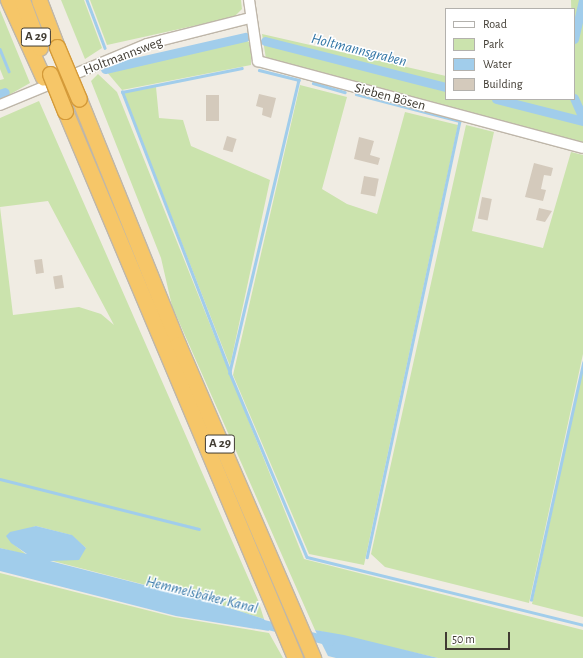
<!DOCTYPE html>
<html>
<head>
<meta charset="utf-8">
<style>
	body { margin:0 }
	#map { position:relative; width:583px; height:658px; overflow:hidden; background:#f0ece3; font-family:"Alegreya Sans",sans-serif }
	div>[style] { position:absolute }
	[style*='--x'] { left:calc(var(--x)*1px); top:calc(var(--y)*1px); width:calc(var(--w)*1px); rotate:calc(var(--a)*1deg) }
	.green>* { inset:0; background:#cbe3ad }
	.water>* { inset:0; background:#a1cdeb }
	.stream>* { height:2.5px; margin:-1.25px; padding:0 1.25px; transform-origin:1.25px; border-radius:1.25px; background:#a1cdeb }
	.canal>* { height:9px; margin:-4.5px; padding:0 4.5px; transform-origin:4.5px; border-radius:4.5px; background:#a1cdeb }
	.building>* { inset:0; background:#d4cabc; transform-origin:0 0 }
	.roads { filter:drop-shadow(1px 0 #beb6a9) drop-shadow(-1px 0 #beb6a9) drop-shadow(0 1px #beb6a9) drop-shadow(0 -1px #beb6a9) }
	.minor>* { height:10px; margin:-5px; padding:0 5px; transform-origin:5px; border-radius:5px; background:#fff }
	.highway>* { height:15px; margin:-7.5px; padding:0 7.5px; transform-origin:7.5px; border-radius:7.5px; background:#f6c668 }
	.bridges { filter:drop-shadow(1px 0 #d49a39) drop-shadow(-1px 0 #d49a39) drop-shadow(0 1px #d49a39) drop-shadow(0 -1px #d49a39) }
	.highway-bridge>* { height:15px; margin:-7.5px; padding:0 7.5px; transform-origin:7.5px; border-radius:7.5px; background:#f6c668 }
	span { translate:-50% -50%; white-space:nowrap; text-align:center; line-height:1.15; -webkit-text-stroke:3px #fff; paint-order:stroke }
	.shield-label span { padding:1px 3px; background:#fff; border:1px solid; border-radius:3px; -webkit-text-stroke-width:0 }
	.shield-label { font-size:13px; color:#413c33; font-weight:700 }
	.street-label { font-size:14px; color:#413c33 }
	.water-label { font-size:15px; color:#3376a6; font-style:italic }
	.legend { position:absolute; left:445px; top:8px; width:130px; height:92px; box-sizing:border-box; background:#fff; border:1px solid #b3b1ad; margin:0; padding:5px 7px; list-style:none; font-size:12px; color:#413c33 }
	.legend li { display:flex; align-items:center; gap:8px; height:20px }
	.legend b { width:20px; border:1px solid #b3b1ad }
	.scale { position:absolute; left:445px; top:632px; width:65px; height:18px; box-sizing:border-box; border:2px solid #413c33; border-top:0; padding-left:5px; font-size:12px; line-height:14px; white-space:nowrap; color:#413c33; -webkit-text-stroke:3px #fff; paint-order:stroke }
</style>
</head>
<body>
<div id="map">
	<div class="green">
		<i style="clip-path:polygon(61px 0,84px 0,102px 48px,85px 59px)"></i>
		<i style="clip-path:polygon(90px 0,241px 0,242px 9px,234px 17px,107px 45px)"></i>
		<i style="clip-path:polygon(571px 0,583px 0,583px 143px,266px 59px,262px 34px,446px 76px,446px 99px,574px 99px)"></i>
		<i style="clip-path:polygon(0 10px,30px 83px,0 100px,0 80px,4px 79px,0 69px)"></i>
		<i style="clip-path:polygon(245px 40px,251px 43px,251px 65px,122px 90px,106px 71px)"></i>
		<i style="clip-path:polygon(98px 74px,117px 92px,304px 559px,583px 630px,583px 658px,438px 658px,315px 630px,172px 306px,161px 258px,91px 81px)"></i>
		<i style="clip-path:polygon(300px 85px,347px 97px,322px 189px,347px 204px,377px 214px,405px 112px,458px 125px,364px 565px,309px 554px,233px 375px)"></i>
		<i style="clip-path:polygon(156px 87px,159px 118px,183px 120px,191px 146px,270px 180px,230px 366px,123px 93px)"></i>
		<i style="clip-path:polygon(evenodd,39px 101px,258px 600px,264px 619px,215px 603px,49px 560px,86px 548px,71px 535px,36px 526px,27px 529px,12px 543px,27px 555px,0 548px,0 118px,39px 101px,48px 201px,114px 325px,101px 314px,79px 307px,13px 315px,0 207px,48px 201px)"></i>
		<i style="clip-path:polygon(466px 125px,494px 132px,472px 231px,543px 248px,571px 152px,583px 155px,583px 354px,529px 603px,385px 567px,371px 554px)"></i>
		<i style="clip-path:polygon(583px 368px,583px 617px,532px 604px)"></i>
		<i style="clip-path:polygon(0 573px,174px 617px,269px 633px,283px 658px,0 658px)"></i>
	</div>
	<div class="water">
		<i style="clip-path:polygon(36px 526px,72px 535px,86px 548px,79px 560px,50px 561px,215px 603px,264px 619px,269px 631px,176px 616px,0 571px,0 548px,27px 554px,11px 543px,6px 536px,10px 532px)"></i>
		<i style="clip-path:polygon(315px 630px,344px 635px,438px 658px,336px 658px,328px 656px)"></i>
	</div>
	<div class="stream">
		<i style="--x:87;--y:0;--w:51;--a:69.4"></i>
		<i style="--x:0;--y:49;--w:24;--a:68"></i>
		<i style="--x:259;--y:70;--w:41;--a:14"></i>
		<i style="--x:299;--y:80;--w:301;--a:103.3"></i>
		<i style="--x:230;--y:373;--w:199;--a:67.3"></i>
		<i style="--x:307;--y:557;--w:284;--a:13.8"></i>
		<i style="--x:313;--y:83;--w:33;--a:16"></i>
		<i style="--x:356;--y:94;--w:107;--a:14.6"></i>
		<i style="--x:460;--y:121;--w:446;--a:102"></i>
		<i style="--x:230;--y:373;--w:301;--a:-111"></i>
		<i style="--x:122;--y:92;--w:122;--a:-11.3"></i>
		<i style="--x:0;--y:479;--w:205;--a:14.1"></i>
		<i style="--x:531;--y:600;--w:243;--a:-77.6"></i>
	</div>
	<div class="canal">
		<i style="--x:574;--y:39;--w:39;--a:-77"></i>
		<i style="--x:265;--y:41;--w:187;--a:14.3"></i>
		<i style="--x:105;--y:69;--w:144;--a:-12.9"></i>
		<i style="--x:0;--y:94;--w:5;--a:-22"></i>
		<i style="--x:574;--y:98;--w:22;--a:66"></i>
		<i style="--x:496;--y:99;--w:90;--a:14.2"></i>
		<i style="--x:256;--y:622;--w:76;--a:14.4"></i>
	</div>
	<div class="building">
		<i style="clip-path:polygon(259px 94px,276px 98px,271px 118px,262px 115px,263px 108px,256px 106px)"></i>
		<i style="left:206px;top:95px;width:13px;height:26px"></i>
		<i style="left:227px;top:136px;width:10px;height:14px;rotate:17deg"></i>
		<i style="clip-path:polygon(359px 137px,374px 141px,370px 155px,380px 158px,378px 165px,354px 159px)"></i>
		<i style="clip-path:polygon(534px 163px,553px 168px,551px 176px,544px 175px,541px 189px,546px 190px,543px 201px,525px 197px)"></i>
		<i style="left:364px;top:176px;width:15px;height:18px;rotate:11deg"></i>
		<i style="left:482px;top:197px;width:10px;height:22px;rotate:11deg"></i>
		<i style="clip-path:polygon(539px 208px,552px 211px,545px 222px,536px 220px)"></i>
		<i style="left:42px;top:259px;width:14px;height:8px;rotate:82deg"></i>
		<i style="left:62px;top:275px;width:13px;height:9px;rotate:81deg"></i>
	</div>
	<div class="roads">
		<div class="minor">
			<i style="--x:249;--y:0;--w:62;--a:81.6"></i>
			<i style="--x:258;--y:61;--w:336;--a:15"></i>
			<i style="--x:0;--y:105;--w:159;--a:-22.5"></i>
			<i style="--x:147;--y:44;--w:106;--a:-14.2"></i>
		</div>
		<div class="highway">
			<i style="--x:8;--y:0;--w:85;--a:65.6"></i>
			<i style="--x:22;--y:0;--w:51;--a:69.4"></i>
			<i style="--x:39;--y:0;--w:50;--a:69"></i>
			<i style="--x:79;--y:99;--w:264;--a:68"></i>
			<i style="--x:178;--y:344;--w:342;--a:66.7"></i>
			<i style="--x:65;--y:111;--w:593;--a:67.19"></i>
		</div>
	</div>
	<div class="bridges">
		<div class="highway-bridge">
			<i style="--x:57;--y:47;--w:56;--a:67.1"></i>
			<i style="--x:50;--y:74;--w:40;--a:68"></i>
		</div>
	</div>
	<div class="shield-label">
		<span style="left:36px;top:37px">A 29</span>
		<span style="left:220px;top:444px">A 29</span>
	</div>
	<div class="street-label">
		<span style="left:123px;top:56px;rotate:-21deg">Holtmannsweg</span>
		<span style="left:390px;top:97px;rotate:15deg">Sieben Bösen</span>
	</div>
	<div class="water-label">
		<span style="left:359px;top:50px;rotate:14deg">Holtmannsgraben</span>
		<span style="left:202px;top:595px;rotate:14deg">Hemmelsbäker Kanal</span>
	</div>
	<ul class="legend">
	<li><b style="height:5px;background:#fff"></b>Road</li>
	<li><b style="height:11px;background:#cbe3ad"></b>Park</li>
	<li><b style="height:11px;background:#a1cdeb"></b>Water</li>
	<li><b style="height:11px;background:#d4cabc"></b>Building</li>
	</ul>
	<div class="scale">50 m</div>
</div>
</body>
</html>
